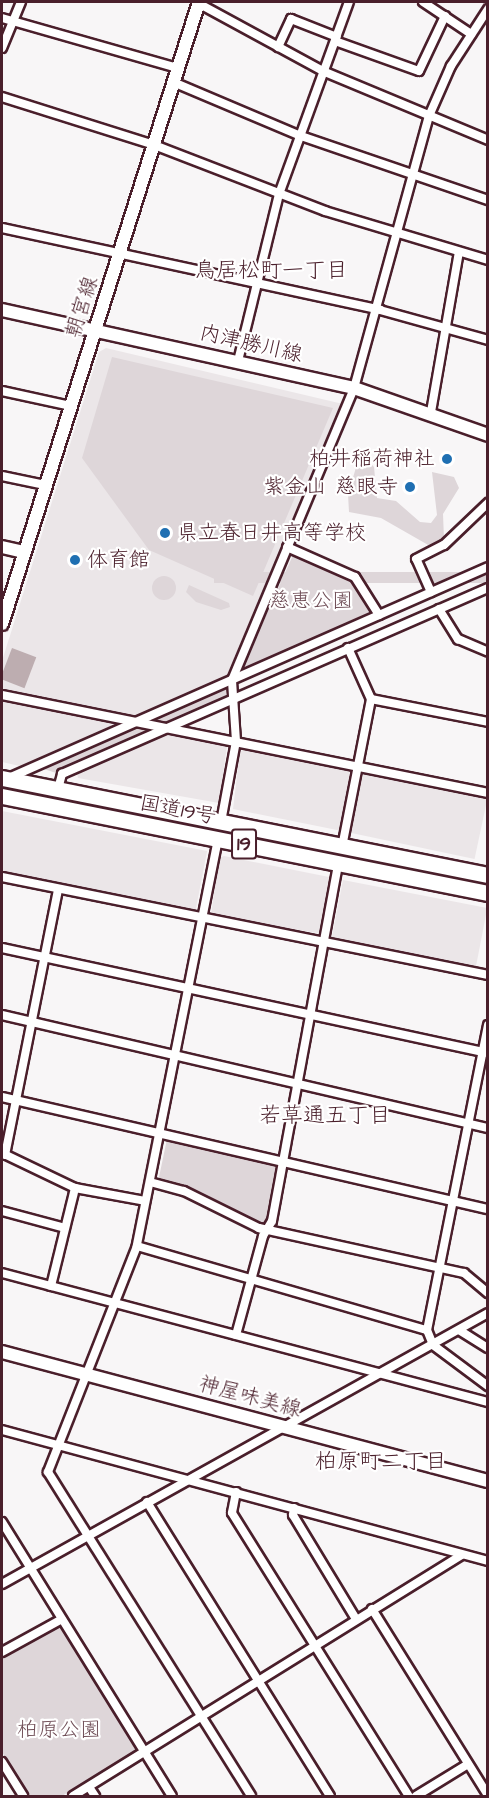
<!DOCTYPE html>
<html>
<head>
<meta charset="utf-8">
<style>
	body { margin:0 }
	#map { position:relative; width:489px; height:1798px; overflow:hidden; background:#f8f6f7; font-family:"Architects Daughter","Klee One",sans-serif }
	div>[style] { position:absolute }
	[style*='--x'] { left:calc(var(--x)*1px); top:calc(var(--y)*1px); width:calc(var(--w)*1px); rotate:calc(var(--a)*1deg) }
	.built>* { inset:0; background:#ebe6e8; transform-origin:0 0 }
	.green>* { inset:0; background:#ded6d9; transform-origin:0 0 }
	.round { border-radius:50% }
	.water>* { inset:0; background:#bdadb0; transform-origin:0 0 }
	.roads { filter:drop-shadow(2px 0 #4a1f2b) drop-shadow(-2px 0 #4a1f2b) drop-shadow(0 2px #4a1f2b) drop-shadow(0 -2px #4a1f2b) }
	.street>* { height:8px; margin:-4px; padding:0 4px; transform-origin:4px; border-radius:4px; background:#fff }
	.secondary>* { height:12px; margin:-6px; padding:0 6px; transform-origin:6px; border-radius:6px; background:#fff }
	.highway>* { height:15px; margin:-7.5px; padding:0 7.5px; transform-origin:7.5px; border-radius:7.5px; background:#fff }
	.dots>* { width:16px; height:16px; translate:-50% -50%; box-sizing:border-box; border:3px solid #fff; border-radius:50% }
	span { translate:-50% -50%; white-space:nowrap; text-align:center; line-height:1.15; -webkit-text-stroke:4.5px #fff; paint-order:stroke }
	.shield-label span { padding:2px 4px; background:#fff; border:2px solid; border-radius:4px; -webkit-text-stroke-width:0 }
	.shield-label { font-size:20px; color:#4a1f2b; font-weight:700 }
	.street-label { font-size:21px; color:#4a1f2b }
	.poi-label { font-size:21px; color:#4a1f2b }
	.right { translate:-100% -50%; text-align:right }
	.left { translate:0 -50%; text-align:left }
	.park-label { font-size:21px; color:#6f4d56 }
	.neighbourhood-label { font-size:22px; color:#4a1f2b }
	.frame { position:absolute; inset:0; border:3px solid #4a1f2b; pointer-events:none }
</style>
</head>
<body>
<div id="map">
	<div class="built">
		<i style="clip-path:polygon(106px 348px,343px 404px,227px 675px,135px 718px,2px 690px,2px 661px,99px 352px)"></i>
		<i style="clip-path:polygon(2px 701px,111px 723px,111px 728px,24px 767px,2px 762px)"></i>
		<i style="clip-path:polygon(163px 734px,227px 746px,219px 803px,78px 778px,77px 772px)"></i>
		<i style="clip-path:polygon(245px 749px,350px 770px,342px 831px,233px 809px,240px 752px)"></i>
		<i style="left:363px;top:773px;width:127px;height:61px;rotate:12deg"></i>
		<i style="left:2px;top:811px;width:209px;height:62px;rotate:11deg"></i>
		<i style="clip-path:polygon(224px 856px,329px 877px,323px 934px,211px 915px,219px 858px)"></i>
		<i style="left:343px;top:880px;width:147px;height:60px;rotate:11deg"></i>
	</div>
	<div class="green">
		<i style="clip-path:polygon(112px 357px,333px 408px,253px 596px,149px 550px,82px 458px)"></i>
		<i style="clip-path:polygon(365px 457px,374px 467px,377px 498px,396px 501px,420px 522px,431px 523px,437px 515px,432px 472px,454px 477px,459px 488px,443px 514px,444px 539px,430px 546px,381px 518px,349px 512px,348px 494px,358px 461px)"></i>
		<i style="clip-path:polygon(293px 555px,347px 577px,372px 611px,247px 668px,244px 665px)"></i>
		<i style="left:487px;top:572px;width:11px;height:273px;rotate:90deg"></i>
		<i class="round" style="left:152px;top:576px;width:24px;height:24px"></i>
		<i style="clip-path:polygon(189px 585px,229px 603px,230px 607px,221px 610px,196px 602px,186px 592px)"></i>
		<i style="clip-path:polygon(226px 686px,226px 698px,170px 723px,151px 719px)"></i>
		<i style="clip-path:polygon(133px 728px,150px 731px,56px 773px,41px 768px)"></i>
		<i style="clip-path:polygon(2px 784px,487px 883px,487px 886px,107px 810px)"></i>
		<i style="clip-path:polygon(167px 1139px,276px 1164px,269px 1221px,260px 1226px,158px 1182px)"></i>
		<i style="clip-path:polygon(59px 1625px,136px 1750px,62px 1796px,29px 1796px,2px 1752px,2px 1657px)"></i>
	</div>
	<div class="water">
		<i style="left:12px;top:648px;width:26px;height:33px;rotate:21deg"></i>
	</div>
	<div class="roads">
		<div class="street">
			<i style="--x:196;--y:2;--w:147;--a:28.5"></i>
			<i style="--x:325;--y:72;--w:177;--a:22.6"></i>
			<i style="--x:423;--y:2;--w:58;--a:33.7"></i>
			<i style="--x:2;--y:18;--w:183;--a:15.9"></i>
			<i style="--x:335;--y:41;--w:89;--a:19.7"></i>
			<i style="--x:419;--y:71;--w:61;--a:-64.7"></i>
			<i style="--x:278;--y:47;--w:31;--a:-65"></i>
			<i style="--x:291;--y:19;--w:49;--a:21.4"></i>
			<i style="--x:2;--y:48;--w:50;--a:-67.6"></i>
			<i style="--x:173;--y:82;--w:139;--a:22.9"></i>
			<i style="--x:301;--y:136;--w:198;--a:18.9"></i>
			<i style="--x:2;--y:97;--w:159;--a:17.5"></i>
			<i style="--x:154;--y:145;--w:183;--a:21.1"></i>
			<i style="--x:325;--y:211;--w:170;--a:16.7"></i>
			<i style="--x:2;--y:228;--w:387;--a:12.2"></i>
			<i style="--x:380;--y:310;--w:112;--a:15.5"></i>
			<i style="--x:238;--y:361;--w:172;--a:-76.2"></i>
			<i style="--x:279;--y:194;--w:204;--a:-70"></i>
			<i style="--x:2;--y:391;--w:71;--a:12.3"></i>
			<i style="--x:431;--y:412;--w:162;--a:-80.1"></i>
			<i style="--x:2;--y:476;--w:44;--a:11.8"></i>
			<i style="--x:287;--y:547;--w:74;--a:23.8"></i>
			<i style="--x:355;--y:577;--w:45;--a:57.7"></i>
			<i style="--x:431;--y:592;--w:36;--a:-114"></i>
			<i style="--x:416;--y:559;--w:31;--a:-27"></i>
			<i style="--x:444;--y:545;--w:61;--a:-43.7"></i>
			<i style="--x:439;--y:609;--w:36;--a:58"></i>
			<i style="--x:458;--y:639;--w:33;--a:23"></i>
			<i style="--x:2;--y:695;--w:496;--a:11.4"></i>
			<i style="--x:371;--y:699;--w:119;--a:11.1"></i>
			<i style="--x:11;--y:777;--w:521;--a:-23.76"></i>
			<i style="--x:58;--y:789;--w:16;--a:-75"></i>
			<i style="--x:62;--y:774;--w:465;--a:-23.6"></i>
			<i style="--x:221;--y:822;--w:82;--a:-79.5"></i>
			<i style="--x:236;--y:741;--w:61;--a:-93.8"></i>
			<i style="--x:232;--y:680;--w:316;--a:-67.3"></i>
			<i style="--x:354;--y:388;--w:282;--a:-74.6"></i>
			<i style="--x:429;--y:116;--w:55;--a:-66.3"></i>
			<i style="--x:451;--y:66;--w:68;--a:-57"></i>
			<i style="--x:218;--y:839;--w:415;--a:101.3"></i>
			<i style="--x:137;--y:1246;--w:243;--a:111.5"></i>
			<i style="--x:48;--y:1472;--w:382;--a:57.9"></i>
			<i style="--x:342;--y:847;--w:151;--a:-78.9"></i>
			<i style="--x:371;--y:699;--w:56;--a:-114.3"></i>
			<i style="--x:2;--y:877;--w:496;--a:11.4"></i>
			<i style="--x:2;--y:948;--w:497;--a:12.2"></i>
			<i style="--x:2;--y:1015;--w:499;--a:13.1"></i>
			<i style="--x:488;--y:1025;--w:311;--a:101.3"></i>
			<i style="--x:427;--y:1330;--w:16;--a:68"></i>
			<i style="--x:433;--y:1345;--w:69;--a:36.7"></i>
			<i style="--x:2;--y:1097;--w:499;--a:13"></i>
			<i style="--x:2;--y:1153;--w:81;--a:25.6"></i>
			<i style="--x:75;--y:1188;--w:71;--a:10.5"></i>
			<i style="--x:5;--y:1155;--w:271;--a:-78.7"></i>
			<i style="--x:150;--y:1182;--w:35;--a:15"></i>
			<i style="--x:184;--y:1191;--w:84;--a:26.3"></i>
			<i style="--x:259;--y:1228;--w:210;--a:12.4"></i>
			<i style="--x:464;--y:1273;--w:31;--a:40"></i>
			<i style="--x:2;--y:1211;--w:65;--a:15.1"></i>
			<i style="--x:137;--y:1246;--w:302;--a:16.2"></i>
			<i style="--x:2;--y:1273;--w:503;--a:14.87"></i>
			<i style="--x:51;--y:1286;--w:101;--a:-76.2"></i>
			<i style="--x:459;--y:1330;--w:34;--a:32"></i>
			<i style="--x:236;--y:1335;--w:103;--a:-74.7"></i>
			<i style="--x:263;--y:1236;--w:17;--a:-59"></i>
			<i style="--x:272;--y:1221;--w:363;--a:-79.5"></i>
			<i style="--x:2;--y:1430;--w:503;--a:15.09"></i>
			<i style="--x:236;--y:1492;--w:21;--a:101"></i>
			<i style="--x:232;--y:1513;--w:334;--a:58"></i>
			<i style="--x:147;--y:1502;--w:346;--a:58.1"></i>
			<i style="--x:294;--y:1508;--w:7;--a:98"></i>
			<i style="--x:293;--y:1515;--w:122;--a:58.8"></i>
			<i style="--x:2;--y:1522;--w:322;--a:58.2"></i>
			<i style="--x:2;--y:1584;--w:556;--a:-29.14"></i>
			<i style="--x:372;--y:1609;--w:219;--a:58.1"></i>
			<i style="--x:2;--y:1652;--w:68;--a:-28.8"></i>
			<i style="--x:2;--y:1762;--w:40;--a:58"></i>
			<i style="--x:89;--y:1787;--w:11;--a:56"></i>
			<i style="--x:73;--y:1796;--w:457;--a:-31.8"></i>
			<i style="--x:416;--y:1796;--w:61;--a:-31.6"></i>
		</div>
		<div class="secondary">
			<i style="--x:2;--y:310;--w:361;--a:12.5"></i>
			<i style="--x:354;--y:388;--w:142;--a:19.3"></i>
			<i style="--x:2;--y:547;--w:23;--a:13"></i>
			<i style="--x:2;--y:624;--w:652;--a:-72.43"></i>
			<i style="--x:2;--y:1352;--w:503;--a:14.87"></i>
		</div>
		<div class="highway">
			<i style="--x:2;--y:778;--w:496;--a:11.3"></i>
			<i style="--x:2;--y:796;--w:496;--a:11.3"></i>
		</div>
	</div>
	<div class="dots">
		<i style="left:447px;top:459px;background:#1f6fb2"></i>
		<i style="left:410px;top:487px;background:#1f6fb2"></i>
		<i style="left:165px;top:533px;background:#1f6fb2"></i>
		<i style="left:75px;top:560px;background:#1f6fb2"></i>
	</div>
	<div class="shield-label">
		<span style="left:244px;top:844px">19</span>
	</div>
	<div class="street-label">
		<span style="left:82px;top:307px;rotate:-72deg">朝宮線</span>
		<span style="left:251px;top:344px;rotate:13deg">内津勝川線</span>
		<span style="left:178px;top:810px;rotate:11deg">国道19号</span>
		<span style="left:250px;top:1397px;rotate:15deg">神屋味美線</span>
	</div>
	<div class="poi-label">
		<span class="right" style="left:435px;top:459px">柏井稲荷神社</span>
		<span class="right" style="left:398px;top:487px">紫金山 慈眼寺</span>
		<span class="left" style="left:177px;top:533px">県立春日井高等学校</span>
		<span class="left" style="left:87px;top:560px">体育館</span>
	</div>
	<div class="park-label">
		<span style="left:311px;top:601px">慈恵公園</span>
		<span style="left:59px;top:1730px">柏原公園</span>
	</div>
	<div class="neighbourhood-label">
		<span style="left:271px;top:271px">鳥居松町一丁目</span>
		<span style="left:325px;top:1116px">若草通五丁目</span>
		<span style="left:381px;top:1462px">柏原町二丁目</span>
	</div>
	<div class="frame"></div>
</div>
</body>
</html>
